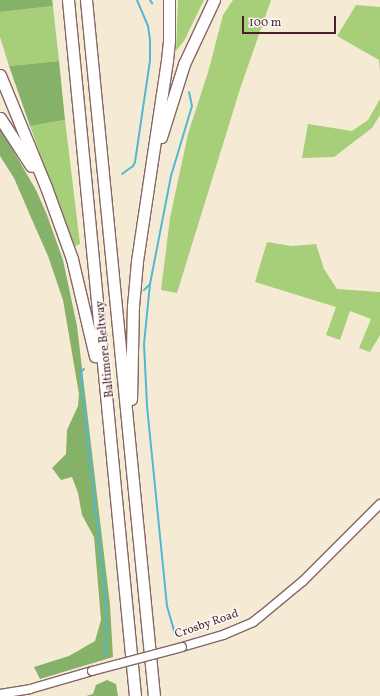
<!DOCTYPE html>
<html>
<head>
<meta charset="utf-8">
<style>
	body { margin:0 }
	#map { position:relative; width:380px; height:696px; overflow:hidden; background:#f5ebd5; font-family:Vollkorn,serif }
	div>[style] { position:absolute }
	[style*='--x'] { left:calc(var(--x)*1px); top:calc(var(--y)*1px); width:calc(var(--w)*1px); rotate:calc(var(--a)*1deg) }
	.green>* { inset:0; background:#a7ce79 }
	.forest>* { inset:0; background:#85b169 }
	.stream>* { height:2px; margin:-1px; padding:0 1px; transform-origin:1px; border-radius:1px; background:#52b8d0 }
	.roads { filter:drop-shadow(1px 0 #866666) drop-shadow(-1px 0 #866666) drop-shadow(0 1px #866666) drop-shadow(0 -1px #866666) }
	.secondary>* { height:8px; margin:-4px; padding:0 4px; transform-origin:4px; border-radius:4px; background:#fff }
	.highway>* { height:11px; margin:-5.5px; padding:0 5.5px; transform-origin:5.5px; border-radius:5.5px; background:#fff }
	.bridges { filter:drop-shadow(1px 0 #866666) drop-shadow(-1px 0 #866666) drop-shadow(0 1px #866666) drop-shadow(0 -1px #866666) }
	.secondary-bridge>* { height:8px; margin:-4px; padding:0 4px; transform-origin:4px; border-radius:4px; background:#fff }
	span { translate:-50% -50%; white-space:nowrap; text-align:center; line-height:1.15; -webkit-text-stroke:3px #fdfcf7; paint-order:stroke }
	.street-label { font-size:12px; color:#4a1f2b }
	.scale { position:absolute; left:242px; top:16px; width:94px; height:18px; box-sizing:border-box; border:2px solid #4a1f2b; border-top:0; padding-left:5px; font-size:12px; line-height:14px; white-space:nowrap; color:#4a1f2b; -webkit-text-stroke:3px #fdfcf7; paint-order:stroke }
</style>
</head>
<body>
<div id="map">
	<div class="green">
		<i style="clip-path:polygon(178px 0,204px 0,184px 41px,176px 51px)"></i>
		<i style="clip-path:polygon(233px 0,271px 0,240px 89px,177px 293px,161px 290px,170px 218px,188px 134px,209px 69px,223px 15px)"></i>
		<i style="clip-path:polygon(356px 5px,380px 7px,380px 72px,379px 60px,337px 36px)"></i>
		<i style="clip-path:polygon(53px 6px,59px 61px,9px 66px,0 37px,0 12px)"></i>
		<i style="clip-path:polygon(380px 99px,380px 115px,372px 128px,334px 157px,302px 158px,308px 124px,352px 131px,368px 120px)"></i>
		<i style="clip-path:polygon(65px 120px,80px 244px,74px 247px,30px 126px)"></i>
		<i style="clip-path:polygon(267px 242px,292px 246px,316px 244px,324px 269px,337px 289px,380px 292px,380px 335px,370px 352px,359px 348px,371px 319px,350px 311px,340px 340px,326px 335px,336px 307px,255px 282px)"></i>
	</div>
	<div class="forest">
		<i style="clip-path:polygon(0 0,52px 0,53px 6px,0 12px)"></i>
		<i style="clip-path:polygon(59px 61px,65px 120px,30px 126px,9px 66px)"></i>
		<i style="clip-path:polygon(0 128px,36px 190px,47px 215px,63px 260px,77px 326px,110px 605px,113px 657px,40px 679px,34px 667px,69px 656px,95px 641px,101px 620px,94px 537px,82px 515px,78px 493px,72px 477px,61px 480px,52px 468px,66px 454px,67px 430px,78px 406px,79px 394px,63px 300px,48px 256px,33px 222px,14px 178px,0 156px)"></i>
		<i style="clip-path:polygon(107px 680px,116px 684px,118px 696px,86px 696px,93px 694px,96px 685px)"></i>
	</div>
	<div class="stream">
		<i style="--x:150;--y:0;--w:4;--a:56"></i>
		<i style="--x:122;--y:174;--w:14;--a:-36"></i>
		<i style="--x:133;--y:166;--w:4;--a:-63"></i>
		<i style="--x:135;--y:162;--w:102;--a:-81.6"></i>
		<i style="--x:150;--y:61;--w:21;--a:-90"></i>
		<i style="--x:150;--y:40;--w:14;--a:-98"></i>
		<i style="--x:148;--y:26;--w:28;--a:-113"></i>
		<i style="--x:150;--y:284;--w:60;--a:95.7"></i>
		<i style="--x:144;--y:344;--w:62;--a:87.2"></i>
		<i style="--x:147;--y:406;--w:201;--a:84.3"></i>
		<i style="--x:167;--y:606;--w:29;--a:74"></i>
		<i style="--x:144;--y:290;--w:8;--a:-45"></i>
		<i style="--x:150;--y:284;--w:110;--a:-79"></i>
		<i style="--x:171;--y:176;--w:73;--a:-73.3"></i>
		<i style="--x:192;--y:106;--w:14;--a:-102"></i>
		<i style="--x:84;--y:369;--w:4;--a:135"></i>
		<i style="--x:81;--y:372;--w:9;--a:90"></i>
		<i style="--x:81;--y:381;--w:224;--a:83.6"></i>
		<i style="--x:106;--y:604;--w:38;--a:90"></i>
		<i style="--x:106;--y:642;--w:13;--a:99"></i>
	</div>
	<div class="roads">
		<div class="secondary">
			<i style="--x:182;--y:647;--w:43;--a:-16.3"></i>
			<i style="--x:223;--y:635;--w:33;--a:-23"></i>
			<i style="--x:253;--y:622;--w:11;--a:-38"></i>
			<i style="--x:262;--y:615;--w:53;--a:-39.7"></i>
			<i style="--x:303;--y:581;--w:109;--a:-45"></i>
			<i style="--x:0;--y:694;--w:30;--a:-9"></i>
			<i style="--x:30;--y:689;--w:65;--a:-16.2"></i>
		</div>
		<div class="highway">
			<i style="--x:68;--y:0;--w:699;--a:84.5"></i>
			<i style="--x:86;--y:0;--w:699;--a:84.42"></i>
			<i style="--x:0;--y:75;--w:121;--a:67.7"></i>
			<i style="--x:46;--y:187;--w:77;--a:70.1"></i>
			<i style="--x:72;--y:259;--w:100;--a:76.7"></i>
			<i style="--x:0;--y:118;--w:57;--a:57.1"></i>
			<i style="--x:161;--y:137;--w:77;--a:-72.5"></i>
			<i style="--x:184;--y:64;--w:71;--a:-64.9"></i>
			<i style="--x:131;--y:399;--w:93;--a:-88.8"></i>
			<i style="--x:133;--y:306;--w:45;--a:-84.9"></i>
			<i style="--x:137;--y:261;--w:203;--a:-81.5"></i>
			<i style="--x:167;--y:60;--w:20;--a:-84"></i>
			<i style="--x:169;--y:40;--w:40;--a:-90"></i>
		</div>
	</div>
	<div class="bridges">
		<div class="secondary-bridge">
			<i style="--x:92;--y:671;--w:93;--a:-14.9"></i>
		</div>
	</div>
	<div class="street-label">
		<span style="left:106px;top:349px;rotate:-96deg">Baltimore Beltway</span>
		<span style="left:207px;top:625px;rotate:-19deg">Crosby Road</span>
	</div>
	<div class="scale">100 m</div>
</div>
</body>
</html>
